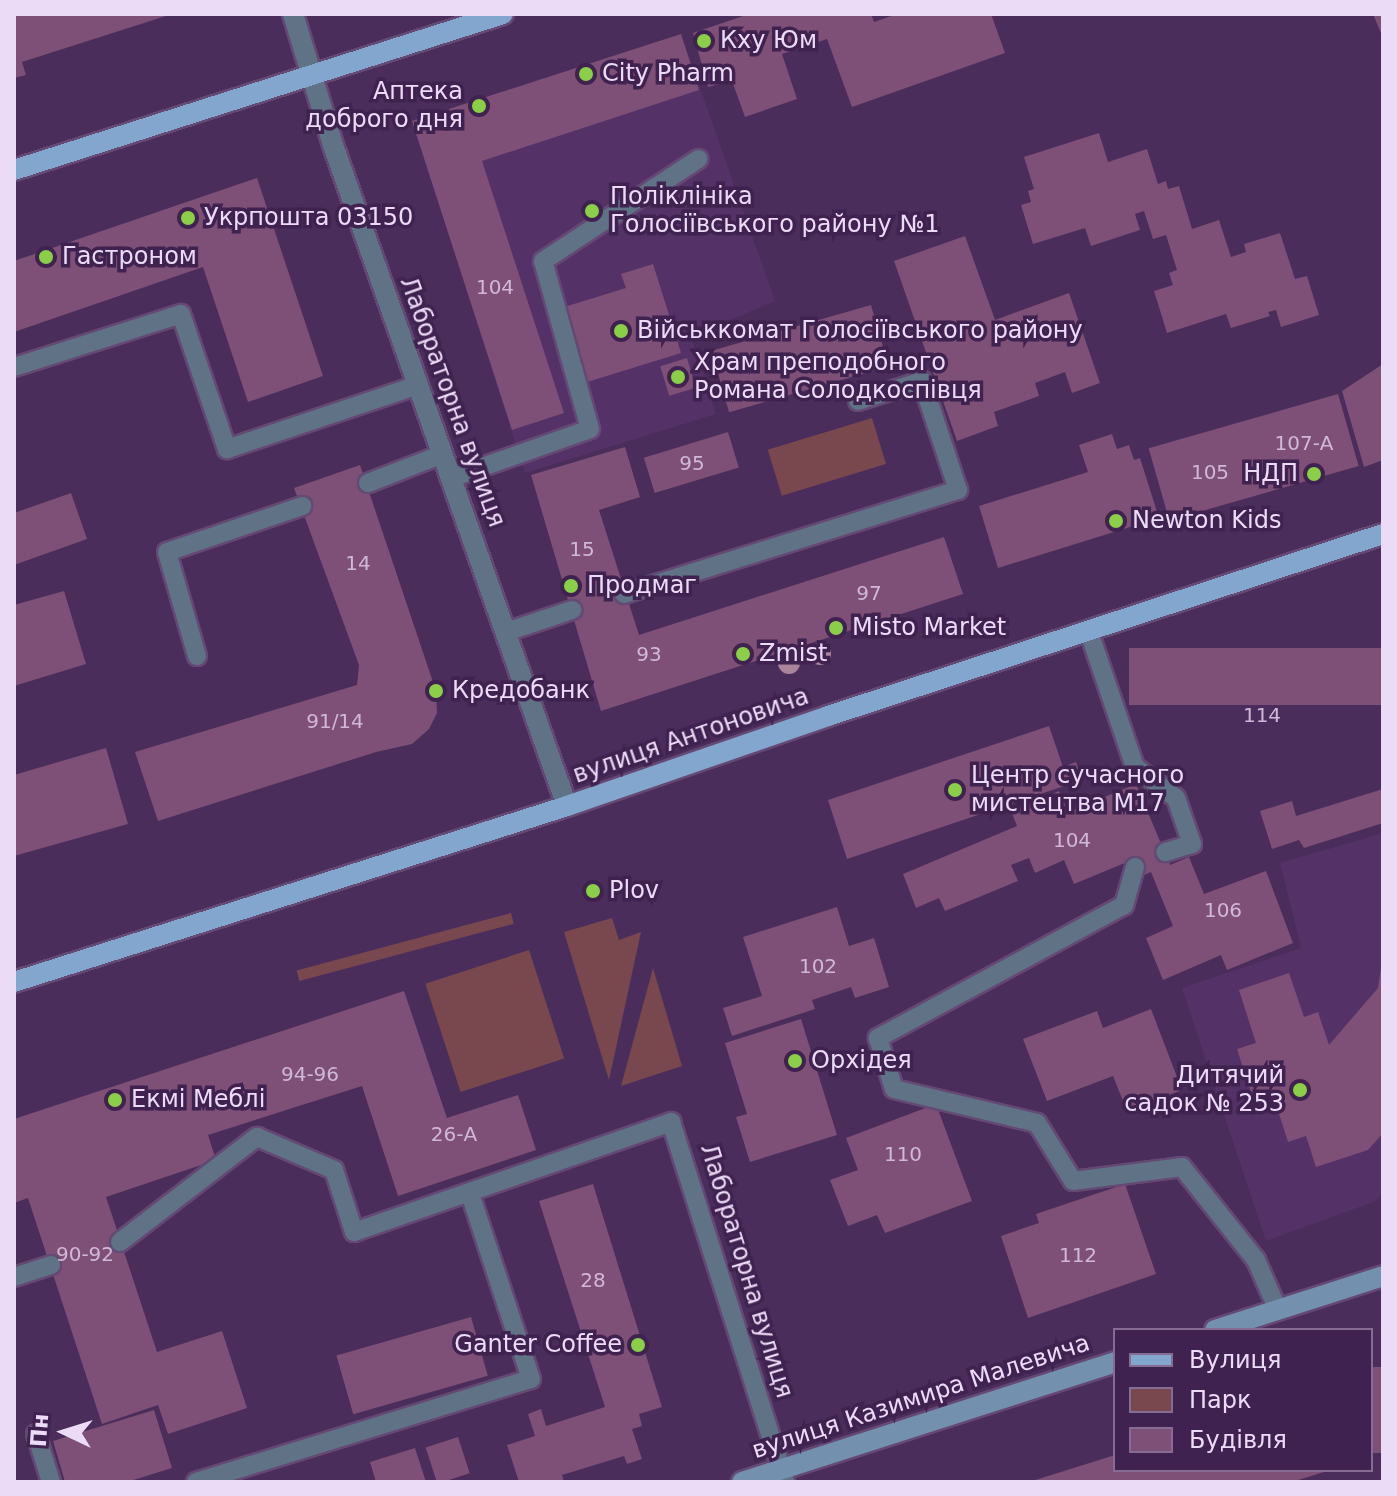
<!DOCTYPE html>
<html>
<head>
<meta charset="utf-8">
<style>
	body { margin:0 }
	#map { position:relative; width:1397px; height:1496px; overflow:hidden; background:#4a2d5b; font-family:"DejaVu Sans",sans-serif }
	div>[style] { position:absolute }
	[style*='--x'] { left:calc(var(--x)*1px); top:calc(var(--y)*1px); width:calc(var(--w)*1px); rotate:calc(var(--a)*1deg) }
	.built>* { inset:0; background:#543267 }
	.green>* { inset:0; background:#78484e; transform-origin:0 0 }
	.building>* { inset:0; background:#7e5077; transform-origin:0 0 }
	.roads { filter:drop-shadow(2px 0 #644974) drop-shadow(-2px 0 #644974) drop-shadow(0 2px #644974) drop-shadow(0 -2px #644974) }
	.lane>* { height:18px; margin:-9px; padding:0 9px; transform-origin:9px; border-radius:9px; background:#607286 }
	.street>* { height:20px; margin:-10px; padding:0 10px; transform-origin:10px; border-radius:10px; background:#607286 }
	.secondary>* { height:20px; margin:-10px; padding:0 10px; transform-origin:10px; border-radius:10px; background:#7490af }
	.primary>* { height:20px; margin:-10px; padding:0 10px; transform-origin:10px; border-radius:10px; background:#83a6cf }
	.trees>* { width:22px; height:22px; margin:-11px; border-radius:50%; background:#a9849b }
	.dots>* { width:22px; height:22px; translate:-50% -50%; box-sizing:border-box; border:4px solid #3f224f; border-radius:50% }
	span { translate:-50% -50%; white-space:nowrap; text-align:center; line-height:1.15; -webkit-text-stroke:7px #3f224f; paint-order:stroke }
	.number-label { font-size:20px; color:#d0b8d7 }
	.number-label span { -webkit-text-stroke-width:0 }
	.poi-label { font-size:24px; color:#ecdbf7 }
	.left { translate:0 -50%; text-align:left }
	.right { translate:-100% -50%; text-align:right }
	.street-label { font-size:24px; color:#ecdbf7 }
	.frame { position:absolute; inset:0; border:16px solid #ecdbf7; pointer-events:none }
	.legend { position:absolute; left:1113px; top:1328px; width:260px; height:144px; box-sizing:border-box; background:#3f224f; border:2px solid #846c92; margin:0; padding:10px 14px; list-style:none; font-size:24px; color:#ecdbf7 }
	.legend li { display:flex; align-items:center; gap:16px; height:40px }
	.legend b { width:40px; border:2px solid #846c92 }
	.north { position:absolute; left:24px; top:1392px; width:80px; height:80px; -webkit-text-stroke:6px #3f224f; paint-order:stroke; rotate:274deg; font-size:22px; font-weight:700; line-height:32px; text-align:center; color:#ecdbf7 }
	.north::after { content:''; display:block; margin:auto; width:28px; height:36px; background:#ecdbf7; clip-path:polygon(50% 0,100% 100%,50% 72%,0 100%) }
</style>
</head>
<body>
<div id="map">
	<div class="built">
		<i style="clip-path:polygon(681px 34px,775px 301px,718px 325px,688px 327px,716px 414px,525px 473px,412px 121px)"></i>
		<i style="clip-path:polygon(1383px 833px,1383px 1192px,1376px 1201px,1266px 1241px,1182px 988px,1301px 948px,1280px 863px)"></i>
	</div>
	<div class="green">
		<i style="left:872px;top:418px;width:48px;height:109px;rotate:73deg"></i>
		<i style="left:511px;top:913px;width:11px;height:222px;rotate:75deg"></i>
		<i style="clip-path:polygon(612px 918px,619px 940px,641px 932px,609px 1080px,564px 932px)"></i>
		<i style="left:529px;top:950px;width:114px;height:109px;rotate:72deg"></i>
		<i style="clip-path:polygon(653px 968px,682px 1066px,621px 1086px)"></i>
	</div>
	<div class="building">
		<i style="clip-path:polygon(14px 14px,169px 14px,169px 15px,22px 62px,26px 75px,14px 78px)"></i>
		<i style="clip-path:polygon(749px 14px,871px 14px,874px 22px,897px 14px,991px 14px,1005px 53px,852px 107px,827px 39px,782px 54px,797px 99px,745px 117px,732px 81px,708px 87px,693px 33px)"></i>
		<i style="clip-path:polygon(1373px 14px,1383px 14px,1383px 38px)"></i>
		<i style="clip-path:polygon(681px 34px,699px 90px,482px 161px,564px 413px,512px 430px,412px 121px)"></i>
		<i style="clip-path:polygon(1099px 133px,1108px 162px,1147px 149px,1158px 184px,1166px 181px,1168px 189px,1179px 186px,1192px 229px,1219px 220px,1231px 257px,1246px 252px,1244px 244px,1280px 233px,1295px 279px,1307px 276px,1319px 315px,1281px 327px,1276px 310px,1268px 312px,1270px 316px,1231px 328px,1226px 314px,1167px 333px,1154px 291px,1173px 285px,1169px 273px,1177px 270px,1166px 235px,1153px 239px,1144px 211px,1135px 214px,1140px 230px,1091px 246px,1085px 228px,1033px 244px,1021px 205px,1031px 202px,1028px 191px,1034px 189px,1024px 157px)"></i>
		<i style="clip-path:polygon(257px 178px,323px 376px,248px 402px,203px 267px,14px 332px,14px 261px)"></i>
		<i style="clip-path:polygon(965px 236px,995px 320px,1069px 293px,1100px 383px,1072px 393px,1065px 372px,1035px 383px,1039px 396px,994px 412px,998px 426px,957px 441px,894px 261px)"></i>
		<i style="clip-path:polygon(653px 264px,681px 353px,584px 383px,561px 308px,626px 288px,621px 274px)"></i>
		<i style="left:871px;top:305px;width:64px;height:166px;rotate:74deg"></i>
		<i style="left:687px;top:358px;width:31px;height:28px;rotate:73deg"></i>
		<i style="clip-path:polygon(1383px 364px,1383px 460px,1364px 467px,1342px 391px)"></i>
		<i style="left:1338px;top:394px;width:75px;height:197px;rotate:74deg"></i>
		<i style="left:728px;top:432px;width:37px;height:88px;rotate:73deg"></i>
		<i style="clip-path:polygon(1112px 434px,1117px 449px,1129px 445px,1134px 460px,1140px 458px,1159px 518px,998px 568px,979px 506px,1088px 472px,1079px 445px)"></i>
		<i style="clip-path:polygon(625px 447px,640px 497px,599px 510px,639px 635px,944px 537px,963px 594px,601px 711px,531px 475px)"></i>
		<i style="clip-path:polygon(360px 465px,436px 691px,437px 713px,429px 729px,412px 744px,376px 752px,158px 821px,135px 752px,357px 685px,359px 665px,294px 488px)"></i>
		<i style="clip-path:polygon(71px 493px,87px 539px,14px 565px,14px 513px)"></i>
		<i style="clip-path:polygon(64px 591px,86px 664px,14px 686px,14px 605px)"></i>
		<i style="left:1383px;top:648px;width:57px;height:254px;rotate:90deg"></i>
		<i style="clip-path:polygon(1049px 726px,1063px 767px,1076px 762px,1082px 780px,847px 859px,828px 800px)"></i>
		<i style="clip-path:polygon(106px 748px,128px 824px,14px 856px,14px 775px)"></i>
		<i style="clip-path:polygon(1136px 784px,1170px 865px,1189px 857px,1204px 894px,1266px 871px,1293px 943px,1227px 970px,1221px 955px,1163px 980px,1146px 938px,1173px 926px,1151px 872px,1139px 877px,1132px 860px,1074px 884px,1064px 860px,1035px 873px,1029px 858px,1011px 865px,1018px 881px,945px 911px,939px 898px,916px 908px,903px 874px,1017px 826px,1011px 811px,1059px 791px,1068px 812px)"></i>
		<i style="clip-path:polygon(1383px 789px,1383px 823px,1304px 848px,1299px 840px,1272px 849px,1260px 811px,1292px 801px,1296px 816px)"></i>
		<i style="clip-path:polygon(837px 907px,849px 946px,874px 938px,889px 987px,855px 998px,851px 987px,812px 1000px,815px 1009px,732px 1036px,723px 1008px,762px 996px,743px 937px)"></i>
		<i style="clip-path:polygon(1381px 968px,1383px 1133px,1368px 1150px,1316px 1167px,1306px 1136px,1288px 1142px,1271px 1089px,1252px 1095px,1237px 1049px,1256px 1043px,1239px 990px,1289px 973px,1304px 1017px,1318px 1012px,1329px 1045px,1378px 988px)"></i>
		<i style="clip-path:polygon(404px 991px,447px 1118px,518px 1095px,536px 1150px,398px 1196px,362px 1086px,208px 1135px,216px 1160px,106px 1197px,157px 1352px,222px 1331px,247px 1408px,168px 1434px,158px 1405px,102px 1424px,28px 1198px,14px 1203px,14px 1119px)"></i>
		<i style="clip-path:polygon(1151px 1009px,1182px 1090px,1127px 1111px,1113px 1076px,1047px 1101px,1023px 1039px,1097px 1011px,1103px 1028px)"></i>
		<i style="clip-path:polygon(801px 1019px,837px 1135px,750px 1162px,736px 1117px,747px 1114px,725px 1043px)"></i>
		<i style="clip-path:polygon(936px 1104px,972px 1201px,885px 1233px,877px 1215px,848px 1226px,830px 1180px,858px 1170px,846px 1138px)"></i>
		<i style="clip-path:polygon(593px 1184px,662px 1407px,639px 1414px,642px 1426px,632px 1429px,642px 1459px,627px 1464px,624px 1456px,562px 1475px,564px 1482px,519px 1482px,507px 1445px,535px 1436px,528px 1414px,541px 1409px,546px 1426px,605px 1407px,539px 1201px)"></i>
		<i style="clip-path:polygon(1125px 1184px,1156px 1274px,1028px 1318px,1001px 1236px,1039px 1223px,1036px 1214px)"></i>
		<i style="left:471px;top:1317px;width:61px;height:140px;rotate:74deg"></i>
		<i style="left:1383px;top:1367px;width:86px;height:13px;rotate:90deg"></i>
		<i style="clip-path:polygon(154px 1410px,172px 1468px,127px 1482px,65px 1482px,53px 1441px)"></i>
		<i style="left:458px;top:1437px;width:38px;height:34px;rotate:72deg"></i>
		<i style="clip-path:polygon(415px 1448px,426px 1482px,376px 1482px,370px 1462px)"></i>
		<i style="clip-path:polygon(1115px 1455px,1115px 1470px,1327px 1471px,1292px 1482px,1029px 1482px)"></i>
	</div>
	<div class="roads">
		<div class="lane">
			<i style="--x:14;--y:367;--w:175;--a:-17.6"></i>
			<i style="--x:181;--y:314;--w:143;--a:71.2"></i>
			<i style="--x:227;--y:449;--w:201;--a:-18.5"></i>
			<i style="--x:451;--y:478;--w:147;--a:-19.4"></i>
			<i style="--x:590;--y:429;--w:174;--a:-105.6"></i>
			<i style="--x:543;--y:261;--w:186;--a:-33.3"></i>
			<i style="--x:368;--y:483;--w:80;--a:-21.1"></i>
			<i style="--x:624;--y:594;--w:350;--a:-17.3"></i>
			<i style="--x:958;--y:490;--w:115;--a:-108.3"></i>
			<i style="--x:922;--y:381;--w:67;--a:162.6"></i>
			<i style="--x:506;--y:632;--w:70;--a:-18.4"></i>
			<i style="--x:1089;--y:632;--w:143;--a:71.2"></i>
			<i style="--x:1135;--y:767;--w:51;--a:37.1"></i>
			<i style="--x:1176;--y:798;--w:49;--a:70.8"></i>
			<i style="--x:1192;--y:844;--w:28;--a:163"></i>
			<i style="--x:197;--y:656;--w:108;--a:-106.1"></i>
			<i style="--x:167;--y:552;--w:143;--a:-18.8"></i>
			<i style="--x:1135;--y:867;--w:40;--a:106"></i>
			<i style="--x:1124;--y:905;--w:280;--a:151.6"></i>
			<i style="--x:878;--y:1038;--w:53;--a:72.6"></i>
			<i style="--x:894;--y:1089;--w:147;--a:13.4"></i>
			<i style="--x:1037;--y:1123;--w:68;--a:58.2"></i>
			<i style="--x:1073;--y:1181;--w:110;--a:-7.3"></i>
			<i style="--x:1182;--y:1167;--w:119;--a:51.5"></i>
			<i style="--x:1256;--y:1260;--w:55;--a:66.3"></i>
			<i style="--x:120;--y:1242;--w:173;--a:-37.5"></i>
			<i style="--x:257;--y:1137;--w:84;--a:23.2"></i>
			<i style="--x:334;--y:1170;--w:65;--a:72.1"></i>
			<i style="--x:354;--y:1232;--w:336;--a:-19.1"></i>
			<i style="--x:671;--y:1122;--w:378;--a:72.4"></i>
			<i style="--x:14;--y:1277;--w:39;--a:-18"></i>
			<i style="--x:36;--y:1434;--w:50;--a:72.6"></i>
			<i style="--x:196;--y:1482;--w:350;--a:-17.1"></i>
			<i style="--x:531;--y:1379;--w:196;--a:-108.2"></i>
		</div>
		<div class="street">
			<i style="--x:293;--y:14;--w:137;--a:73"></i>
			<i style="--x:333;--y:145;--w:701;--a:70.51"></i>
		</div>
		<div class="secondary">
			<i style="--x:1215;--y:1330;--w:176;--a:-17.8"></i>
			<i style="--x:742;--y:1482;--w:392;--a:-17.8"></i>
		</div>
		<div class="primary">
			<i style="--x:14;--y:170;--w:513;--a:-17.69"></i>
			<i style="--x:14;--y:982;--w:580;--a:-17.65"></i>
			<i style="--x:567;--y:806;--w:276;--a:-19"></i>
			<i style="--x:828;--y:716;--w:584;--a:-18.16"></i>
		</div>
	</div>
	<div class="trees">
		<i style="left:820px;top:654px"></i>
		<i style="left:789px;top:663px"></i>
	</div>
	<div class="dots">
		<i style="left:704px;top:41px;background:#8bce47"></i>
		<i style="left:586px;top:74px;background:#8bce47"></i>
		<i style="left:479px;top:106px;background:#8bce47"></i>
		<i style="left:592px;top:211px;background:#8bce47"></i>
		<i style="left:188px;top:218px;background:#8bce47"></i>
		<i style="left:46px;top:257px;background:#8bce47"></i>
		<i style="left:621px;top:331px;background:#8bce47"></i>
		<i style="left:678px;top:377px;background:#8bce47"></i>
		<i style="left:1314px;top:474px;background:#8bce47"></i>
		<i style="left:1116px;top:521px;background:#8bce47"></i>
		<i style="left:571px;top:586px;background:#8bce47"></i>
		<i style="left:836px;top:628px;background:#8bce47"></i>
		<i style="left:743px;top:654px;background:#8bce47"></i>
		<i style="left:436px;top:691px;background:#8bce47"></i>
		<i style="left:955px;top:790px;background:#8bce47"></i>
		<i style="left:593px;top:891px;background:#8bce47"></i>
		<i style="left:795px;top:1061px;background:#8bce47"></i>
		<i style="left:1300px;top:1090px;background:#8bce47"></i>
		<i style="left:115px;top:1100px;background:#8bce47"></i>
		<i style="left:638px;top:1345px;background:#8bce47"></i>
	</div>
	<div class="number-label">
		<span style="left:495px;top:287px">104</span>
		<span style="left:1304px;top:443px">107-А</span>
		<span style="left:692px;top:463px">95</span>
		<span style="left:1210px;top:472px">105</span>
		<span style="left:582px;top:549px">15</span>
		<span style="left:358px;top:563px">14</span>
		<span style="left:869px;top:593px">97</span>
		<span style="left:649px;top:654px">93</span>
		<span style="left:1262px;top:715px">114</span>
		<span style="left:335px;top:721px">91/14</span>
		<span style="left:1072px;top:840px">104</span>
		<span style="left:1223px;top:910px">106</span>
		<span style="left:818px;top:966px">102</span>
		<span style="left:310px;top:1074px">94-96</span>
		<span style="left:454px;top:1134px">26-А</span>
		<span style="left:903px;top:1154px">110</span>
		<span style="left:85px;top:1254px">90-92</span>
		<span style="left:1078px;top:1255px">112</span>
		<span style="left:593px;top:1280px">28</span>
	</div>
	<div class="poi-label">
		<span class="left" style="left:720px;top:41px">Кху Юм</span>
		<span class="left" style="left:602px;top:74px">City Pharm</span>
		<span class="right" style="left:463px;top:106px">Аптека<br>доброго дня</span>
		<span class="left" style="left:610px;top:211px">Поліклініка<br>Голосіївського району №1</span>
		<span class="left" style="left:204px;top:218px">Укрпошта 03150</span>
		<span class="left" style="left:62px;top:257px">Гастроном</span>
		<span class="left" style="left:637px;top:331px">Військкомат Голосіївського району</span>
		<span class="left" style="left:694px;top:377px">Храм преподобного<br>Романа Солодкоспівця</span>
		<span class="right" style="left:1298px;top:474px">НДП</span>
		<span class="left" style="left:1132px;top:521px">Newton Kids</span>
		<span class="left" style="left:587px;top:586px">Продмаг</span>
		<span class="left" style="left:852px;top:628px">Misto Market</span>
		<span class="left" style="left:759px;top:654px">Zmist</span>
		<span class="left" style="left:452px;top:691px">Кредобанк</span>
		<span class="left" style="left:971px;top:790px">Центр сучасного<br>мистецтва M17</span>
		<span class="left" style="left:609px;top:891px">Plov</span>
		<span class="left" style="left:811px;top:1061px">Орхідея</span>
		<span class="right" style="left:1284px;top:1090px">Дитячий<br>садок № 253</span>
		<span class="left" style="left:131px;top:1100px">Екмі Меблі</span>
		<span class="right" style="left:622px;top:1345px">Ganter Coffee</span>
	</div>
	<div class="street-label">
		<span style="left:452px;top:402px;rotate:70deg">Лабораторна вулиця</span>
		<span style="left:691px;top:736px;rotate:-19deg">вулиця Антоновича</span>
		<span style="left:746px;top:1271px;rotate:73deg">Лабораторна вулиця</span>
		<span style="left:921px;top:1397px;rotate:-18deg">вулиця Казимира Малевича</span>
	</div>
	<div class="frame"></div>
	<ul class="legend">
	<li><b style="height:10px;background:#83a6cf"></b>Вулиця</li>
	<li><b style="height:22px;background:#78484e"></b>Парк</li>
	<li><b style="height:22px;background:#7e5077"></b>Будівля</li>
	</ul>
	<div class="north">Пн</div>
</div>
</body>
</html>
